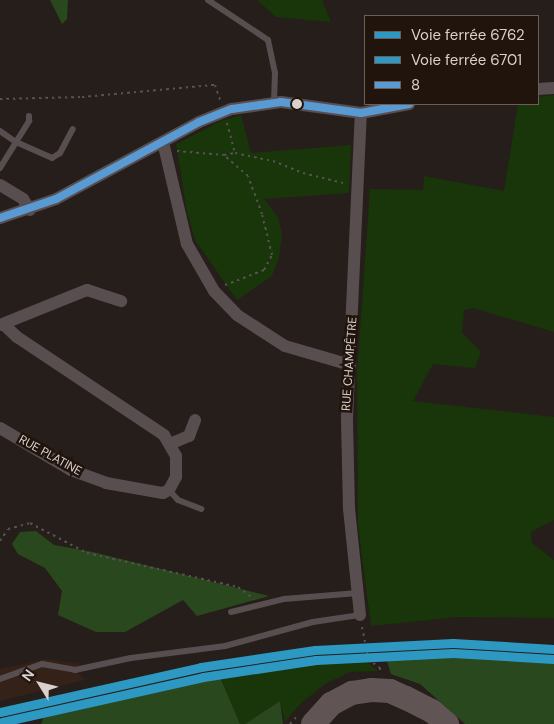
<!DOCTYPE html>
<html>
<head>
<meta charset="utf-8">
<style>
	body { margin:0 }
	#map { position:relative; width:554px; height:724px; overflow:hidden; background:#261e1a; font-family:"DM Sans",sans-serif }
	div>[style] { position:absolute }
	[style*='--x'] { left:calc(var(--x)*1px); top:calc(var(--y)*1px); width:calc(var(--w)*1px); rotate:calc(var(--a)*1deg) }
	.built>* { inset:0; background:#342219 }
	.green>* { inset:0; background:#19350a }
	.forest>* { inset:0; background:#2a481d }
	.path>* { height:2px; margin-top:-1px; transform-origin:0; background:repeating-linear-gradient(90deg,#585151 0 2.5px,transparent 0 6.5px) }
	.lane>* { height:6px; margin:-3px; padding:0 3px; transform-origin:3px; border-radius:3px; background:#584e50 }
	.street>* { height:12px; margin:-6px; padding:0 6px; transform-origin:6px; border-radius:6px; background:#584e50 }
	.highway>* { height:24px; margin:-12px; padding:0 12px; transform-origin:12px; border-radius:12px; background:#615455 }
	.bus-1>* { height:8px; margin:-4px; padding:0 4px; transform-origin:4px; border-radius:4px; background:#5a9ad3 }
	.rail-1>* { height:9px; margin:-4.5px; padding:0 4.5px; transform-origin:4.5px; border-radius:4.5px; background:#2d99c2 }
	.rail-2>* { height:9px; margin:-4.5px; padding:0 4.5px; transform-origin:4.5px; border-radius:4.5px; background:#2d99c2 }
	.dots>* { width:14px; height:14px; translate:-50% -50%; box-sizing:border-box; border:2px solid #20140d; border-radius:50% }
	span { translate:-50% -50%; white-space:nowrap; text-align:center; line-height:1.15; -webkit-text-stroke:5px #20140d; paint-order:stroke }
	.street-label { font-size:12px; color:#dad1cc }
	.legend { position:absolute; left:364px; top:15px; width:175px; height:90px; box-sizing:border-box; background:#20140d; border:1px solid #6a6059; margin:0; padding:6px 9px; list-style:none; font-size:15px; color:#dad1cc }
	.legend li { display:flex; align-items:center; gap:10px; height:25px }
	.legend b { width:25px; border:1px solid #6a6059 }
	.north { position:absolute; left:15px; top:659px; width:50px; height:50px; -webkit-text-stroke:4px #20140d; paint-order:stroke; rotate:306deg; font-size:14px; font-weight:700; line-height:20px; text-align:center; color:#dad1cc }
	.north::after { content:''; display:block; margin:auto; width:18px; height:22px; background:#dad1cc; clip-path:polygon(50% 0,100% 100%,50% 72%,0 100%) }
</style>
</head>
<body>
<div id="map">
	<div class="built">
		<i style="clip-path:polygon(46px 659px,81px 664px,75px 670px,85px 680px,0 701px,0 669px)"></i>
	</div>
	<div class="green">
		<i style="clip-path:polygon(257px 0,322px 0,331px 22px,276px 17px)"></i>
		<i style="clip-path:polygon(554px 95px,554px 332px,473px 308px,464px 310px,462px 333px,481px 352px,475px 368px,433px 364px,413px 401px,554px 417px,554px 520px,531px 532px,532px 543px,554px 560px,554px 618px,457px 617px,371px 626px,358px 524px,357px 375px,370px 189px,423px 190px,424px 176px,504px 191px,518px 104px,538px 104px,538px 97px)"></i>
		<i style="clip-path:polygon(241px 115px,251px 153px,351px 145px,349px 193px,264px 199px,278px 217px,282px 235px,279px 258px,272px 276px,237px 300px,195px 240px,187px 212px,176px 144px,221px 121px)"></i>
		<i style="clip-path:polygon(362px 658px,378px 671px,350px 672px,325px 684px,300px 704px,285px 722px,280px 701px,245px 724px,240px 724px,220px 677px,243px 669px)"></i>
	</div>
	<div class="forest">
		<i style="clip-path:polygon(50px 0,68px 0,67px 19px,62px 24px)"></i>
		<i style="clip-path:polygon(36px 531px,54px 545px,93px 552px,269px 596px,197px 616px,183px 600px,125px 632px,96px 632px,58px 615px,62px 591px,45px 568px,18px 554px,12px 544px,20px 532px)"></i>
		<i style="clip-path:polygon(504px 655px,554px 661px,554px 724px,465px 724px,420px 684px,391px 674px,386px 658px)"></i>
		<i style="clip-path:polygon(220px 677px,240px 724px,41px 724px,45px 714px,121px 695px)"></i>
		<i style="clip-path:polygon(280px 701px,283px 724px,245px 724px)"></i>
	</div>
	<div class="path">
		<i style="--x:0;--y:99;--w:82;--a:-1.4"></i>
		<i style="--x:82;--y:97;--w:134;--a:-5.2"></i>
		<i style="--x:215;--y:85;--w:18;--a:71"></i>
		<i style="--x:227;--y:123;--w:31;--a:75"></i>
		<i style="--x:235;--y:153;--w:39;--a:12"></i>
		<i style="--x:273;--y:161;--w:32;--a:22"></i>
		<i style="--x:303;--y:173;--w:45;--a:14"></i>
		<i style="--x:177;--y:151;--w:47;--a:4.9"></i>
		<i style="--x:225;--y:285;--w:42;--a:-21"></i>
		<i style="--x:264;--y:270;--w:17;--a:-62"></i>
		<i style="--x:272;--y:255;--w:42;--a:-103.7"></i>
		<i style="--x:262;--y:214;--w:40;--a:-110.2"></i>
		<i style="--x:248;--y:176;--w:32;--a:-139"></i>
		<i style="--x:224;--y:155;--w:11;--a:-10"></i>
		<i style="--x:0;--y:541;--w:14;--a:-56"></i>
		<i style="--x:8;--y:529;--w:23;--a:-15"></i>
		<i style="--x:30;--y:523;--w:64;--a:27.8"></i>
		<i style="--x:87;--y:553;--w:155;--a:12.7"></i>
		<i style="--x:238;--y:587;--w:20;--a:37"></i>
		<i style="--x:362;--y:627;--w:33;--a:79"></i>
		<i style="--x:368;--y:659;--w:15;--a:37"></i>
		<i style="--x:380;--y:668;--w:5;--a:90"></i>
		<i style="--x:290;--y:724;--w:13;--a:-48"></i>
	</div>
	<div class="lane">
		<i style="--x:208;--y:0;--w:72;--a:33.7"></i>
		<i style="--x:268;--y:40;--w:34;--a:78"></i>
		<i style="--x:275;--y:73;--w:29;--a:92"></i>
		<i style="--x:0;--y:131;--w:19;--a:35"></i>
		<i style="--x:16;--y:142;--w:25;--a:-58"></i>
		<i style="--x:29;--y:121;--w:5;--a:-90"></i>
		<i style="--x:0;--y:168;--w:31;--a:-58"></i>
		<i style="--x:16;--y:142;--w:39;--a:24"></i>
		<i style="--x:52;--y:158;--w:9;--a:-32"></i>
		<i style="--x:60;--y:153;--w:27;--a:-62"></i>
		<i style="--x:169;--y:490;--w:13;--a:48"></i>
		<i style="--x:178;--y:500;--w:25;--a:21"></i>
		<i style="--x:231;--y:612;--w:55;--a:-13.8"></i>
		<i style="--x:284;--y:599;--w:74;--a:-4.6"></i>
		<i style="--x:0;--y:679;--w:45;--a:-19.7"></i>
		<i style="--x:42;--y:664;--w:34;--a:10"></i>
		<i style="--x:75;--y:670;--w:57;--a:-12.1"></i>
		<i style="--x:131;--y:658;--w:95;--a:-7.3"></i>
		<i style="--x:225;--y:646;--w:91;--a:-15.3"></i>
		<i style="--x:313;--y:622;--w:48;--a:-8.5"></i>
	</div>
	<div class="street">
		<i style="--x:538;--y:89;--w:16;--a:-4"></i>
		<i style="--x:163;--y:142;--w:105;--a:76.8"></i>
		<i style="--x:187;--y:244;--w:54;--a:60.1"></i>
		<i style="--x:214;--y:291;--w:33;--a:46"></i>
		<i style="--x:237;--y:315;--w:57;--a:32.9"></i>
		<i style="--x:285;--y:346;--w:68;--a:16.3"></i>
		<i style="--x:0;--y:185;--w:27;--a:31"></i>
		<i style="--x:23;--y:199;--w:13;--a:58"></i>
		<i style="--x:0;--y:218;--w:59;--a:-18.7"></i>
		<i style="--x:56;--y:199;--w:162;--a:-28.3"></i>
		<i style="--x:199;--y:122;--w:35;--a:-22"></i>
		<i style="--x:232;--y:109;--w:49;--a:-8.1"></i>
		<i style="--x:281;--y:102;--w:81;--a:7.8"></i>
		<i style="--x:361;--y:113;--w:49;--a:-10.6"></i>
		<i style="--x:0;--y:325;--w:94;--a:-21.9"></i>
		<i style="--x:87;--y:290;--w:36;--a:18"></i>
		<i style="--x:0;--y:428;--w:82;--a:30.6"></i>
		<i style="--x:71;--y:470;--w:37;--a:20"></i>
		<i style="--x:106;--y:483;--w:58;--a:10"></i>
		<i style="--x:163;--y:493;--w:7;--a:-27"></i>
		<i style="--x:169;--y:490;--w:15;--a:-62"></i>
		<i style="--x:176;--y:477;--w:21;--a:-90"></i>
		<i style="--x:176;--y:456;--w:24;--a:-120"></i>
		<i style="--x:164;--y:435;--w:177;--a:-146.3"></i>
		<i style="--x:17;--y:337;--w:18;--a:-137"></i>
		<i style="--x:170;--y:444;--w:21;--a:-23"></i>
		<i style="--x:189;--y:436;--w:17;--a:-69"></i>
		<i style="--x:360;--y:615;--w:107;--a:-95.9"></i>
		<i style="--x:349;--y:509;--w:91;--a:-91.3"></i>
		<i style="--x:347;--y:418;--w:305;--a:-87.4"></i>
	</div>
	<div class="highway">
		<i style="--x:313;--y:724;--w:27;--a:-48"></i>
		<i style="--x:331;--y:704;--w:24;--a:-28"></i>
		<i style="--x:352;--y:693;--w:19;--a:-9"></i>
		<i style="--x:371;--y:690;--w:19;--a:3"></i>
		<i style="--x:390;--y:691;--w:17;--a:24"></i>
		<i style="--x:406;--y:698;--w:29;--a:27"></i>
		<i style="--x:432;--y:711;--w:20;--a:41"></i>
	</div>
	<div class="bus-1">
		<i style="--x:0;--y:218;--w:59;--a:-18.7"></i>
		<i style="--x:56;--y:199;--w:162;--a:-28.3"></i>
		<i style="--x:199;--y:122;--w:35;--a:-22"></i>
		<i style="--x:232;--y:109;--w:49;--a:-8.1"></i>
		<i style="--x:281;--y:102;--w:81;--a:7.8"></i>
		<i style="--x:361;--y:113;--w:49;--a:-10.6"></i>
	</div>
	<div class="rail-1">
		<i style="--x:0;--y:712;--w:206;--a:-12.6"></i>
		<i style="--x:201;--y:667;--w:115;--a:-8.5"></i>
		<i style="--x:315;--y:650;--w:138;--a:-2.9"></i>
		<i style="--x:453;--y:643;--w:101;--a:3.4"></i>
	</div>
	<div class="rail-2">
		<i style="--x:2;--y:722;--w:206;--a:-12.6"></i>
		<i style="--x:203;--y:677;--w:114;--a:-8.6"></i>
		<i style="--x:316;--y:660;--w:137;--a:-2.9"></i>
		<i style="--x:453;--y:653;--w:100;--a:3.4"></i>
	</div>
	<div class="dots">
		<i style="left:297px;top:104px;background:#dad1cc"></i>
	</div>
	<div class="street-label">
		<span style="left:350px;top:364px;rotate:-86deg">RUE CHAMPÊTRE</span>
		<span style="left:50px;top:456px;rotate:29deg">RUE PLATINE</span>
	</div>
	<ul class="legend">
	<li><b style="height:6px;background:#2d99c2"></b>Voie ferrée 6762</li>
	<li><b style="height:6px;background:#2d99c2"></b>Voie ferrée 6701</li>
	<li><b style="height:6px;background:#5a9ad3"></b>8</li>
	</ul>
	<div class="north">N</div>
</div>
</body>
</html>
